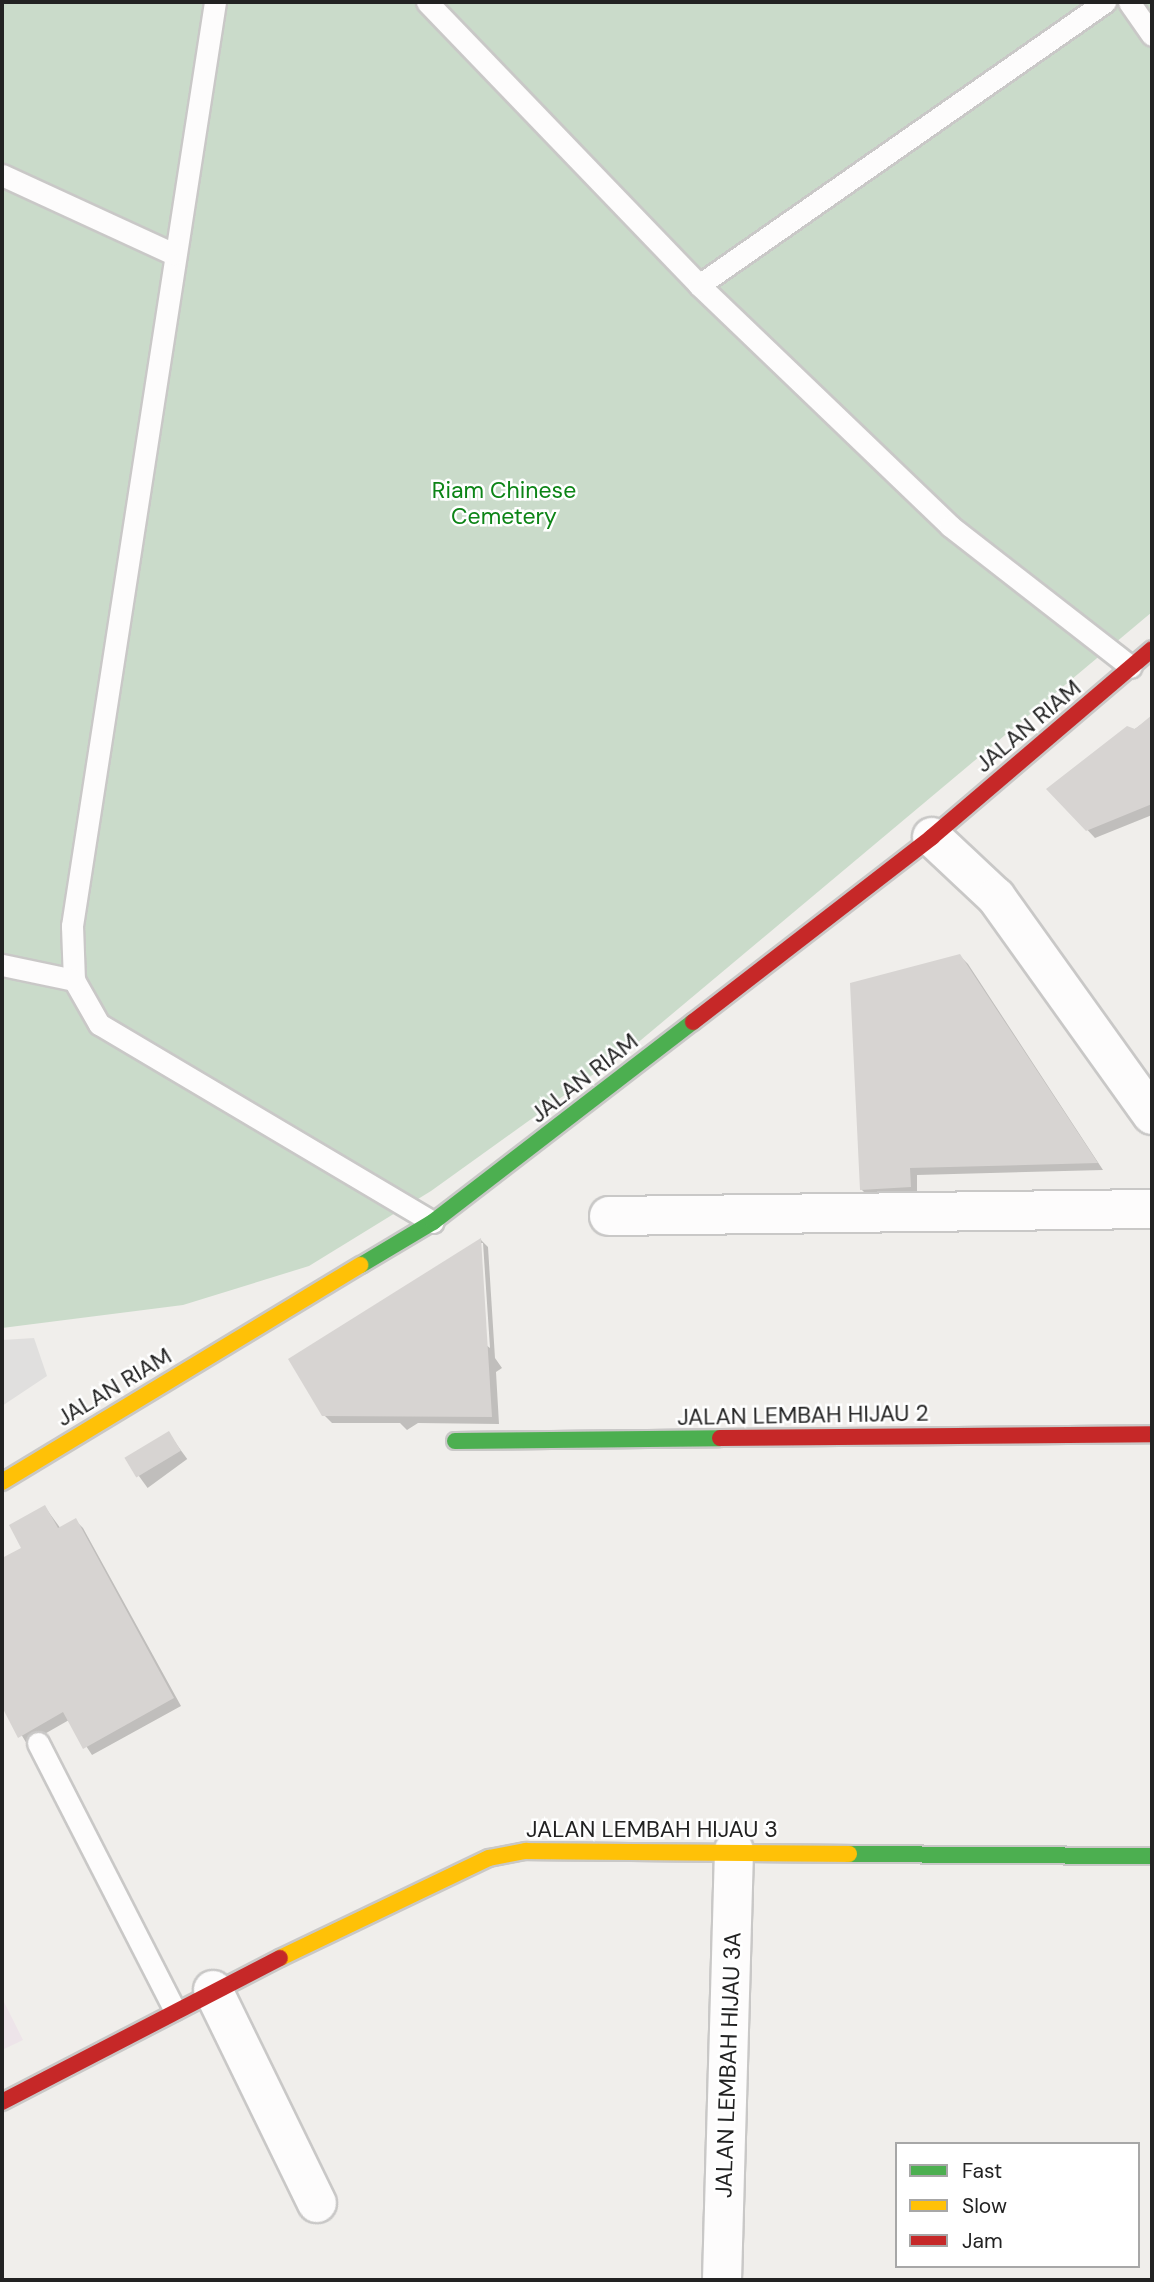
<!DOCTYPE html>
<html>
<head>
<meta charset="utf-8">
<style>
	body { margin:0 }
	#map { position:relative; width:1154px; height:2282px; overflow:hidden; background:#f0eeeb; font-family:"DM Sans",sans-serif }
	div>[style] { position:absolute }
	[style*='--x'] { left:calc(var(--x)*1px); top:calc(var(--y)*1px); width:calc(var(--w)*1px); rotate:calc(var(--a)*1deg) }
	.industrial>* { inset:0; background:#ede4e9 }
	.cemetery>* { inset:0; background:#cadbca }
	.parking>* { inset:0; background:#e0dfde }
	.shadow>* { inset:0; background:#0003; transform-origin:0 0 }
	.building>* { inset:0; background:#d7d4d2; transform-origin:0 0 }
	.roads { filter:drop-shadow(2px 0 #c9c8c7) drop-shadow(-2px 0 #c9c8c7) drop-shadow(0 2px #c9c8c7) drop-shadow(0 -2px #c9c8c7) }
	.lane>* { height:21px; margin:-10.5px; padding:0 10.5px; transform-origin:10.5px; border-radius:10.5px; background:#fdfcfc }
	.street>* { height:38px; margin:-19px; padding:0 19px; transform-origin:19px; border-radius:19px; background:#fdfcfc }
	.fast>* { height:16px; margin:-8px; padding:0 8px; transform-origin:8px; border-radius:8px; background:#4caf50 }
	.slow>* { height:16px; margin:-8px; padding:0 8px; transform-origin:8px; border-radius:8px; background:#ffc107 }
	.jam>* { height:16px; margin:-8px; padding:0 8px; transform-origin:8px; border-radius:8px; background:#c62828 }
	span { translate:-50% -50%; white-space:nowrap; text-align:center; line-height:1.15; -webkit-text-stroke:5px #fff; paint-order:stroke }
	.park-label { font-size:23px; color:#0c8416 }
	.street-label { font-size:23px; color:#222 }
	.frame { position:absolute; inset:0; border:4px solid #222; pointer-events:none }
	.legend { position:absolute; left:895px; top:2142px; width:245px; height:126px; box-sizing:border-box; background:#fff; border:2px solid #a7a7a7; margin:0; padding:9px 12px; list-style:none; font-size:21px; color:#222 }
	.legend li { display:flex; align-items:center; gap:14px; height:35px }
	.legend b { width:35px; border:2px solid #a7a7a7 }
</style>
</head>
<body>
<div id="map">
	<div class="industrial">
		<i style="clip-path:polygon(2px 1998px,23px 2040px,2px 2050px)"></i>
	</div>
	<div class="cemetery">
		<i style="clip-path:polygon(2px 2px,1152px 2px,1152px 612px,641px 1040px,431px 1191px,309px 1266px,183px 1305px,2px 1328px)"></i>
	</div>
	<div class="parking">
		<i style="clip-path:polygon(34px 1338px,47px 1376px,2px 1406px,2px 1340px)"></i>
	</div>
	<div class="shadow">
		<i style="clip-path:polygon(1152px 717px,1152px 815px,1095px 838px,1049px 789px)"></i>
		<i style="clip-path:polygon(960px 956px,968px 964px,1103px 1170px,917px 1175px,917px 1194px,869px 1197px,861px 1189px)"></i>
		<i style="clip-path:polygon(evenodd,481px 1240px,488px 1247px,495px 1358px,502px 1368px,496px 1372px,499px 1424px,418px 1423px,407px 1430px,400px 1423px,332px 1423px,324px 1415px,481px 1240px,480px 1243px,483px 1243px,490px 1348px,486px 1345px,480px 1243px)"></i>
		<i style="left:169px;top:1434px;width:31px;height:49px;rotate:54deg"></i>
		<i style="clip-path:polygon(45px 1507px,61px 1529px,76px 1521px,83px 1528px,181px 1706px,92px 1755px,69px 1720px,27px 1744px,2px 1703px,2px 1561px,24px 1548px)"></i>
	</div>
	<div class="building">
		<i style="clip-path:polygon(1152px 715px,1152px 804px,1086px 831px,1046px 789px,1127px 726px,1135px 729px)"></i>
		<i style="clip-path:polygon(960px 954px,1098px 1163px,910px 1168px,911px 1187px,860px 1190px,850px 983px)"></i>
		<i style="clip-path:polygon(481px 1238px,492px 1417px,322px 1416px,288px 1359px)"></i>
		<i style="left:169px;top:1431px;width:23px;height:52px;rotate:59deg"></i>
		<i style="clip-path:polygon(45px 1505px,58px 1528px,76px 1518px,174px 1698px,83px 1749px,63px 1712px,18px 1738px,2px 1707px,2px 1558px,21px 1548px,9px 1525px)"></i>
	</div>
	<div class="roads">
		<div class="lane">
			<i style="--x:215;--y:2;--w:935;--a:98.8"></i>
			<i style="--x:72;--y:926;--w:54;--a:87.9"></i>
			<i style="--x:74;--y:980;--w:51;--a:60.4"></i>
			<i style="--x:99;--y:1024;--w:388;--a:30.7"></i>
			<i style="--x:427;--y:2;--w:393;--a:46.1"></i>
			<i style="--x:699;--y:285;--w:348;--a:43.8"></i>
			<i style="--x:950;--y:526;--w:229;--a:37.9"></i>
			<i style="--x:1129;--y:2;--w:40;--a:55.1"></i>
			<i style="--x:2;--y:175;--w:189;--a:24.7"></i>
			<i style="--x:699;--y:285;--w:495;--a:-34.9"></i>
			<i style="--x:2;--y:965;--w:74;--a:11.8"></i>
			<i style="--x:38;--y:1743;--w:299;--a:62.9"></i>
		</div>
		<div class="street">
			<i style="--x:932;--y:837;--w:88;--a:43.2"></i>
			<i style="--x:996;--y:897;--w:268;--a:54.4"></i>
			<i style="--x:609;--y:1216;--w:543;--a:-0.74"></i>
			<i style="--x:213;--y:1990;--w:237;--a:64"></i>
			<i style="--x:722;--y:2280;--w:430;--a:-88.4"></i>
		</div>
		<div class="fast">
			<i style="--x:361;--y:1265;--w:84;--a:-30.8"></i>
			<i style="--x:433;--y:1222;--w:328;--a:-37.6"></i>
			<i style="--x:455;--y:1441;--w:265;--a:-0.6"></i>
			<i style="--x:849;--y:1854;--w:303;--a:0.4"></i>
		</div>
		<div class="slow">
			<i style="--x:2;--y:1482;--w:419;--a:-31.2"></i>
			<i style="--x:280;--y:1958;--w:232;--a:-25.6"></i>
			<i style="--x:489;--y:1858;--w:38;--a:-11"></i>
			<i style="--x:526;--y:1851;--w:323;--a:0.5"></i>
		</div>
		<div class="jam">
			<i style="--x:693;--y:1022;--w:302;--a:-37.7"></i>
			<i style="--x:932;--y:837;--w:289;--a:-40.5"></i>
			<i style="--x:720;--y:1438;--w:432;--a:-0.5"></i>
			<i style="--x:2;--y:2102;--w:313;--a:-27.4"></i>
		</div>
	</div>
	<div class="park-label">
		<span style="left:504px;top:503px">Riam Chinese<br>Cemetery</span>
	</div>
	<div class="street-label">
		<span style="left:1028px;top:726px;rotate:-40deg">JALAN RIAM</span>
		<span style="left:584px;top:1078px;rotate:-38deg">JALAN RIAM</span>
		<span style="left:114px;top:1387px;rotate:-31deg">JALAN RIAM</span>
		<span style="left:803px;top:1415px;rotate:-1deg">JALAN LEMBAH HIJAU 2</span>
		<span style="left:652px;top:1829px">JALAN LEMBAH HIJAU 3</span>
		<span style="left:728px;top:2065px;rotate:-88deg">JALAN LEMBAH HIJAU 3A</span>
	</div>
	<div class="frame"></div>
	<ul class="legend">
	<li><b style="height:9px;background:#4caf50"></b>Fast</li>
	<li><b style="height:9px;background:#ffc107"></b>Slow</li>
	<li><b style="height:9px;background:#c62828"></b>Jam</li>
	</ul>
</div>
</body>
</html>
